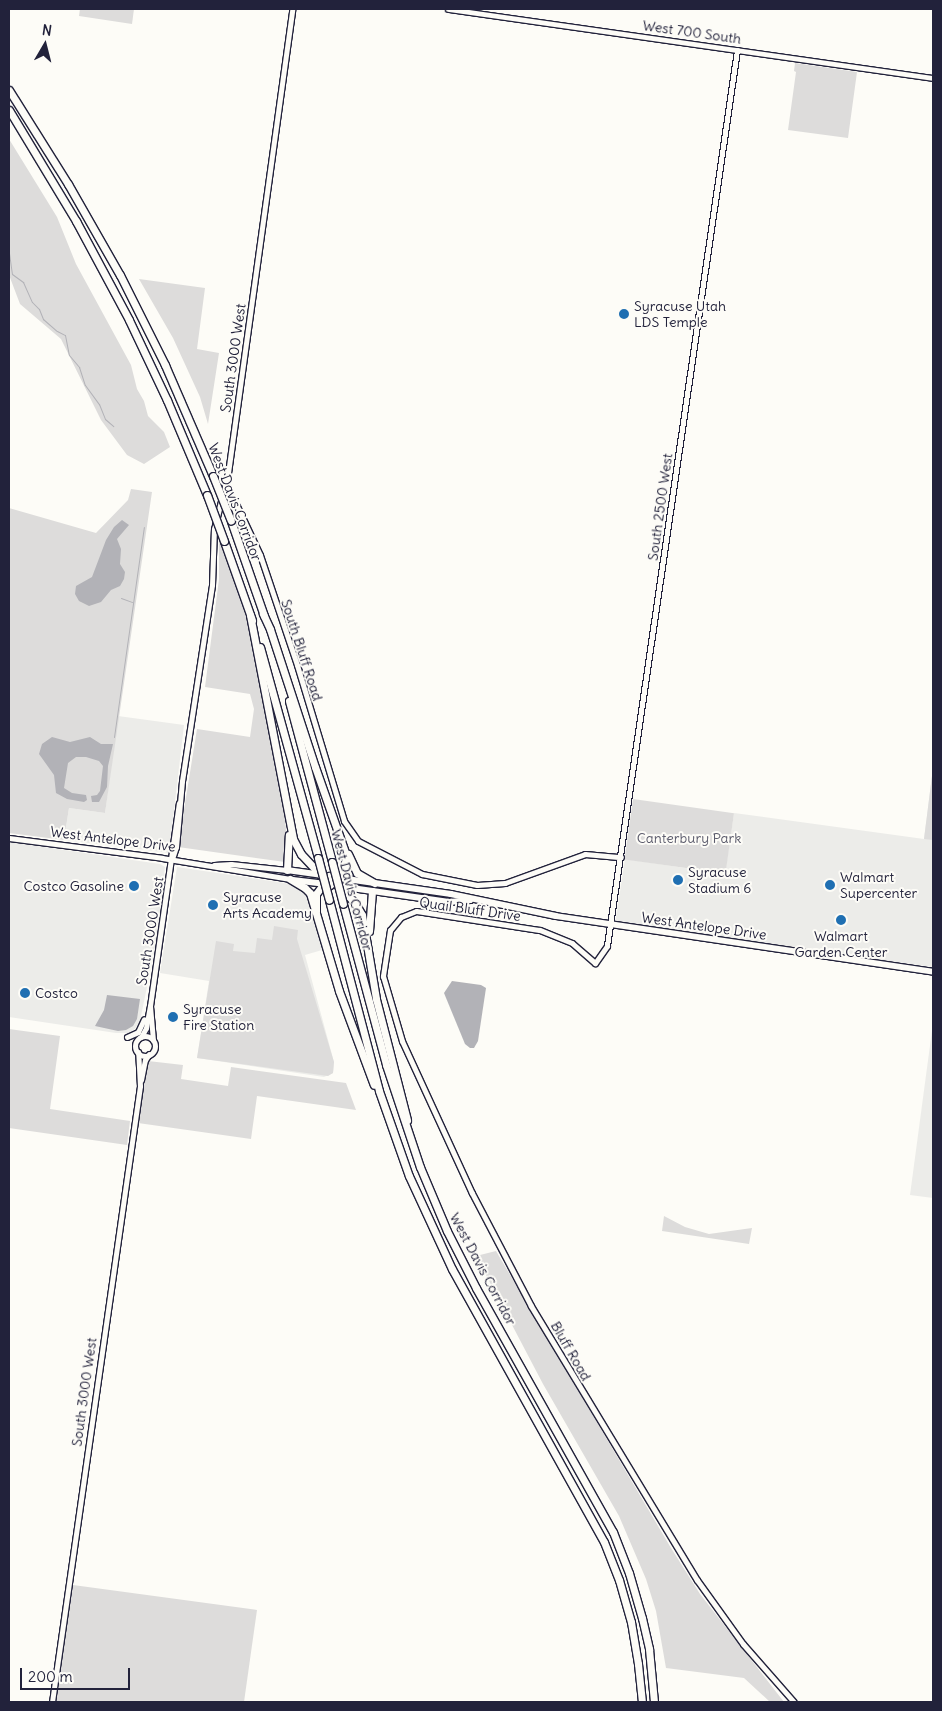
<!DOCTYPE html>
<html>
<head>
<meta charset="utf-8">
<style>
	body { margin:0 }
	#map { position:relative; width:942px; height:1711px; overflow:hidden; background:#fdfcf7; font-family:Delius,sans-serif }
	div>[style] { position:absolute }
	[style*='--x'] { left:calc(var(--x)*1px); top:calc(var(--y)*1px); width:calc(var(--w)*1px); rotate:calc(var(--a)*1deg) }
	.built>* { inset:0; background:#ecece9 }
	.green>* { inset:0; background:#dddcdb; transform-origin:0 0 }
	.water>* { inset:0; background:#b2b2b7 }
	.stream>* { height:1px; margin:-0.5px; padding:0 0.5px; transform-origin:0.5px; border-radius:0.5px; background:#b2b2b7 }
	.roads { filter:drop-shadow(1px 0 #22223b) drop-shadow(-1px 0 #22223b) drop-shadow(0 1px #22223b) drop-shadow(0 -1px #22223b) }
	.secondary>* { height:5px; margin:-2.5px; padding:0 2.5px; transform-origin:2.5px; border-radius:2.5px; background:#fdfcf7 }
	.secondary>.ring { margin:-2.5px; padding:0; box-sizing:content-box; background:none; border:5px solid #fdfcf7; border-radius:50% }
	.primary>* { height:5.5px; margin:-2.75px; padding:0 2.75px; transform-origin:2.75px; border-radius:2.75px; background:#fdfcf7 }
	.highway>* { height:7px; margin:-3.5px; padding:0 3.5px; transform-origin:3.5px; border-radius:3.5px; background:#fdfcf7 }
	.bridges { filter:drop-shadow(1px 0 #22223b) drop-shadow(-1px 0 #22223b) drop-shadow(0 1px #22223b) drop-shadow(0 -1px #22223b) }
	.highway-bridge>* { height:7px; margin:-3.5px; padding:0 3.5px; transform-origin:3.5px; border-radius:3.5px; background:#fdfcf7 }
	.dots>* { width:14px; height:14px; translate:-50% -50%; box-sizing:border-box; border:2px solid #fdfcf7; border-radius:50% }
	span { translate:-50% -50%; white-space:nowrap; text-align:center; line-height:1.15; -webkit-text-stroke:4px #fdfcf7; paint-order:stroke }
	.street-label { font-size:14px; color:#22223b }
	.poi-label { font-size:14px; color:#22223b }
	.left { translate:0 -50%; text-align:left }
	.right { translate:-100% -50%; text-align:right }
	.park-label { font-size:14px; color:#5a5a6b }
	.frame { position:absolute; inset:0; border:10px solid #22223b; pointer-events:none }
	.north { position:absolute; left:20px; top:20px; width:50px; height:50px; -webkit-text-stroke:4px #fdfcf7; paint-order:stroke; rotate:8deg; font-size:14px; font-weight:700; line-height:20px; text-align:center; color:#22223b }
	.north::after { content:''; display:block; margin:auto; width:18px; height:22px; background:#22223b; clip-path:polygon(50% 0,100% 100%,50% 72%,0 100%) }
	.scale { position:absolute; left:20px; top:1668px; width:110px; height:22px; box-sizing:border-box; border:2px solid #22223b; border-top:0; padding-left:6px; font-size:15px; line-height:18px; white-space:nowrap; color:#22223b; -webkit-text-stroke:4px #fdfcf7; paint-order:stroke }
</style>
</head>
<body>
<div id="map">
	<div class="built">
		<i style="clip-path:polygon(118px 716px,184px 725px,169px 853px,64px 840px,69px 808px,105px 813px)"></i>
		<i style="clip-path:polygon(933px 768px,933px 967px,615px 924px,625px 859px,725px 874px,734px 813px,924px 839px)"></i>
		<i style="clip-path:polygon(9px 842px,160px 864px,165px 867px,157px 938px,140px 1021px,135px 1029px,128px 1033px,116px 1033px,9px 1017px)"></i>
		<i style="clip-path:polygon(177px 867px,297px 885px,308px 896px,322px 950px,305px 955px,334px 1062px,333px 1073px,324px 1077px,197px 1058px,209px 981px,160px 973px)"></i>
		<i style="clip-path:polygon(933px 1023px,933px 1198px,910px 1195px)"></i>
	</div>
	<div class="green">
		<i style="clip-path:polygon(80px 9px,134px 9px,132px 24px,79px 16px)"></i>
		<i style="clip-path:polygon(795px 63px,857px 72px,848px 138px,788px 130px,796px 72px,794px 71px)"></i>
		<i style="clip-path:polygon(9px 139px,57px 217px,76px 264px,131px 365px,137px 389px,144px 401px,148px 416px,164px 432px,170px 447px,144px 464px,127px 455px,101px 420px,61px 339px,20px 304px,9px 275px)"></i>
		<i style="clip-path:polygon(139px 279px,205px 288px,197px 349px,219px 353px,208px 424px,200px 397px,173px 338px)"></i>
		<i style="clip-path:polygon(131px 489px,152px 492px,105px 813px,69px 808px,64px 840px,9px 833px,9px 508px,96px 533px,128px 500px)"></i>
		<i style="clip-path:polygon(219px 537px,250px 628px,284px 809px,287px 839px,285px 862px,178px 847px,197px 729px,250px 737px,254px 709px,250px 694px,205px 687px,219px 579px)"></i>
		<i style="clip-path:polygon(933px 768px,933px 840px,924px 839px)"></i>
		<i style="left:633px;top:799px;width:102px;height:61px;rotate:8deg"></i>
		<i style="clip-path:polygon(274px 926px,298px 930px,297px 939px,334px 1062px,333px 1073px,328px 1076px,197px 1058px,216px 941px,234px 944px,233px 951px,255px 953px,257px 938px,272px 940px)"></i>
		<i style="clip-path:polygon(9px 1029px,60px 1036px,50px 1109px,130px 1121px,127px 1145px,9px 1128px)"></i>
		<i style="clip-path:polygon(148px 1061px,183px 1065px,181px 1079px,228px 1086px,231px 1067px,346px 1083px,356px 1110px,257px 1096px,251px 1139px,138px 1123px)"></i>
		<i style="clip-path:polygon(664px 1216px,685px 1227px,709px 1234px,752px 1228px,749px 1244px,662px 1231px)"></i>
		<i style="clip-path:polygon(496px 1251px,671px 1548px,700px 1594px,784px 1702px,770px 1702px,744px 1678px,666px 1668px,656px 1611px,646px 1579px,619px 1516px,543px 1384px,476px 1256px)"></i>
		<i style="clip-path:polygon(73px 1585px,257px 1610px,244px 1702px,56px 1702px)"></i>
	</div>
	<div class="water">
		<i style="clip-path:polygon(122px 520px,129px 525px,117px 539px,121px 549px,120px 564px,125px 572px,124px 579px,120px 586px,111px 590px,101px 602px,89px 606px,79px 601px,75px 594px,76px 586px,92px 577px,106px 540px,114px 527px)"></i>
		<i style="clip-path:polygon(52px 737px,70px 742px,90px 737px,101px 744px,113px 744px,108px 766px,107px 787px,99px 802px,92px 802px,91px 796px,97px 795px,100px 791px,103px 766px,99px 761px,86px 757px,76px 757px,68px 763px,64px 788px,72px 793px,86px 795px,87px 800px,84px 802px,67px 799px,56px 793px,54px 775px,39px 754px,42px 744px)"></i>
		<i style="clip-path:polygon(452px 981px,481px 985px,486px 988px,478px 1041px,474px 1048px,470px 1048px,465px 1044px,444px 993px)"></i>
		<i style="clip-path:polygon(107px 995px,140px 999px,137px 1019px,133px 1026px,126px 1030px,118px 1031px,95px 1026px,104px 1010px)"></i>
	</div>
	<div class="stream">
		<i style="--x:9;--y:253;--w:21;--a:82"></i>
		<i style="--x:12;--y:274;--w:14;--a:36"></i>
		<i style="--x:23;--y:282;--w:22;--a:66"></i>
		<i style="--x:32;--y:302;--w:10;--a:45"></i>
		<i style="--x:39;--y:309;--w:11;--a:68"></i>
		<i style="--x:43;--y:319;--w:18;--a:41"></i>
		<i style="--x:57;--y:331;--w:9;--a:27"></i>
		<i style="--x:65;--y:335;--w:20;--a:79"></i>
		<i style="--x:69;--y:355;--w:16;--a:50"></i>
		<i style="--x:79;--y:367;--w:19;--a:72"></i>
		<i style="--x:85;--y:385;--w:24;--a:54"></i>
		<i style="--x:99;--y:404;--w:16;--a:68"></i>
		<i style="--x:105;--y:419;--w:11;--a:41"></i>
		<i style="--x:121;--y:598;--w:12;--a:20"></i>
		<i style="--x:114;--y:737;--w:212;--a:-81.9"></i>
	</div>
	<div class="roads">
		<div class="secondary">
			<i style="--x:448;--y:9;--w:490;--a:8.1"></i>
			<i style="--x:737;--y:50;--w:905;--a:98.26"></i>
			<i style="--x:607;--y:946;--w:21;--a:125"></i>
			<i style="--x:595;--y:963;--w:30;--a:-139"></i>
			<i style="--x:572;--y:943;--w:35;--a:-158"></i>
			<i style="--x:539;--y:930;--w:124;--a:-171.2"></i>
			<i style="--x:416;--y:911;--w:16;--a:158"></i>
			<i style="--x:401;--y:917;--w:17;--a:130"></i>
			<i style="--x:390;--y:930;--w:47;--a:98.7"></i>
			<i style="--x:383;--y:976;--w:68;--a:73.7"></i>
			<i style="--x:402;--y:1041;--w:167;--a:65.3"></i>
			<i style="--x:472;--y:1193;--w:127;--a:62.4"></i>
			<i style="--x:531;--y:1306;--w:320;--a:58.8"></i>
			<i style="--x:697;--y:1580;--w:79;--a:54.3"></i>
			<i style="--x:743;--y:1644;--w:77;--a:48.7"></i>
			<i style="--x:222;--y:497;--w:17;--a:31"></i>
			<i style="--x:237;--y:506;--w:54;--a:64.9"></i>
			<i style="--x:260;--y:555;--w:116;--a:71.4"></i>
			<i style="--x:297;--y:665;--w:163;--a:73.2"></i>
			<i style="--x:344;--y:821;--w:24;--a:55"></i>
			<i style="--x:358;--y:841;--w:72;--a:27.3"></i>
			<i style="--x:422;--y:874;--w:56;--a:11.3"></i>
			<i style="--x:477;--y:885;--w:28;--a:-4"></i>
			<i style="--x:505;--y:883;--w:85;--a:-19.9"></i>
			<i style="--x:585;--y:854;--w:36;--a:5"></i>
			<i style="--x:9;--y:838;--w:154;--a:7.4"></i>
			<i style="--x:162;--y:858;--w:130;--a:9.3"></i>
			<i style="--x:172;--y:859;--w:13;--a:-72"></i>
			<i style="--x:176;--y:847;--w:66;--a:-84.8"></i>
			<i style="--x:182;--y:781;--w:198;--a:-81.3"></i>
			<i style="--x:212;--y:585;--w:56;--a:-88"></i>
			<i style="--x:214;--y:529;--w:58;--a:-76"></i>
			<i style="--x:228;--y:473;--w:468;--a:-82.1"></i>
			<i style="--x:214;--y:865;--w:17;--a:-3"></i>
			<i style="--x:231;--y:864;--w:56;--a:6.1"></i>
			<i style="--x:150;--y:1006;--w:34;--a:85"></i>
			<i class="ring" style="left:135px;top:1036px;width:15px;height:15px"></i>
			<i style="--x:127;--y:1037;--w:12;--a:-24"></i>
			<i style="--x:138;--y:1032;--w:14;--a:-65"></i>
			<i style="--x:141;--y:1037;--w:10;--a:-61"></i>
			<i style="--x:146;--y:1028;--w:22;--a:-80"></i>
			<i style="--x:150;--y:1006;--w:205;--a:-81.9"></i>
			<i style="--x:141;--y:1080;--w:20;--a:-79"></i>
			<i style="--x:145;--y:1060;--w:7;--a:-56"></i>
			<i style="--x:52;--y:1702;--w:622;--a:-81.87"></i>
			<i style="--x:140;--y:1086;--w:34;--a:-93"></i>
		</div>
		<div class="primary">
			<i style="--x:287;--y:870;--w:34;--a:8"></i>
			<i style="--x:333;--y:877;--w:119;--a:8.2"></i>
			<i style="--x:451;--y:894;--w:107;--a:11.8"></i>
			<i style="--x:556;--y:916;--w:381;--a:8.4"></i>
			<i style="--x:293;--y:880;--w:33;--a:7"></i>
			<i style="--x:338;--y:886;--w:112;--a:8.2"></i>
			<i style="--x:449;--y:902;--w:21;--a:-5"></i>
		</div>
		<div class="highway">
			<i style="--x:9;--y:90;--w:111;--a:57.9"></i>
			<i style="--x:68;--y:184;--w:105;--a:60.3"></i>
			<i style="--x:120;--y:275;--w:101;--a:63.4"></i>
			<i style="--x:165;--y:365;--w:121;--a:66.6"></i>
			<i style="--x:9;--y:110;--w:130;--a:58.9"></i>
			<i style="--x:76;--y:221;--w:112;--a:61.8"></i>
			<i style="--x:129;--y:320;--w:89;--a:64.6"></i>
			<i style="--x:167;--y:400;--w:103;--a:67.2"></i>
			<i style="--x:231;--y:521;--w:101;--a:70.8"></i>
			<i style="--x:224;--y:541;--w:84;--a:70.5"></i>
			<i style="--x:250;--y:615;--w:228;--a:79.1"></i>
			<i style="--x:293;--y:839;--w:17;--a:62"></i>
			<i style="--x:301;--y:854;--w:42;--a:46.9"></i>
			<i style="--x:330;--y:885;--w:21;--a:-49"></i>
			<i style="--x:344;--y:869;--w:14;--a:-82"></i>
			<i style="--x:346;--y:855;--w:93;--a:-109.4"></i>
			<i style="--x:315;--y:767;--w:145;--a:-108.1"></i>
			<i style="--x:270;--y:629;--w:17;--a:-115"></i>
			<i style="--x:260;--y:647;--w:219;--a:74.6"></i>
			<i style="--x:289;--y:701;--w:167;--a:75"></i>
			<i style="--x:348;--y:854;--w:21;--a:65"></i>
			<i style="--x:357;--y:873;--w:20;--a:30"></i>
			<i style="--x:287;--y:870;--w:35;--a:-87"></i>
			<i style="--x:290;--y:879;--w:17;--a:31"></i>
			<i style="--x:305;--y:888;--w:7;--a:45"></i>
			<i style="--x:310;--y:893;--w:102;--a:73.5"></i>
			<i style="--x:339;--y:991;--w:100;--a:69.6"></i>
			<i style="--x:329;--y:900;--w:197;--a:75.3"></i>
			<i style="--x:379;--y:1091;--w:90;--a:70.6"></i>
			<i style="--x:409;--y:1176;--w:102;--a:65.2"></i>
			<i style="--x:452;--y:1269;--w:312;--a:60.9"></i>
			<i style="--x:604;--y:1542;--w:41;--a:68.5"></i>
			<i style="--x:619;--y:1580;--w:44;--a:74.1"></i>
			<i style="--x:631;--y:1622;--w:43;--a:80.5"></i>
			<i style="--x:638;--y:1664;--w:38;--a:84"></i>
			<i style="--x:343;--y:904;--w:167;--a:75"></i>
			<i style="--x:386;--y:1065;--w:108;--a:71.6"></i>
			<i style="--x:420;--y:1167;--w:69;--a:67.1"></i>
			<i style="--x:447;--y:1231;--w:64;--a:63"></i>
			<i style="--x:476;--y:1288;--w:280;--a:60.7"></i>
			<i style="--x:613;--y:1532;--w:44;--a:68.7"></i>
			<i style="--x:629;--y:1573;--w:47;--a:73.9"></i>
			<i style="--x:642;--y:1618;--w:32;--a:77"></i>
			<i style="--x:649;--y:1649;--w:53;--a:84.6"></i>
			<i style="--x:316;--y:911;--w:17;--a:-90"></i>
			<i style="--x:316;--y:894;--w:22;--a:-54"></i>
			<i style="--x:329;--y:876;--w:37;--a:46"></i>
			<i style="--x:355;--y:903;--w:14;--a:60"></i>
			<i style="--x:362;--y:915;--w:85;--a:80.5"></i>
			<i style="--x:376;--y:999;--w:125;--a:75.6"></i>
			<i style="--x:369;--y:931;--w:40;--a:-85.7"></i>
		</div>
	</div>
	<div class="bridges">
		<div class="highway-bridge">
			<i style="--x:213;--y:476;--w:48;--a:68.2"></i>
			<i style="--x:207;--y:495;--w:49;--a:69.7"></i>
			<i style="--x:318;--y:858;--w:43;--a:75.3"></i>
			<i style="--x:332;--y:862;--w:43;--a:75.3"></i>
		</div>
	</div>
	<div class="dots">
		<i style="left:624px;top:314px;background:#1f6fb2"></i>
		<i style="left:678px;top:880px;background:#1f6fb2"></i>
		<i style="left:830px;top:885px;background:#1f6fb2"></i>
		<i style="left:134px;top:886px;background:#1f6fb2"></i>
		<i style="left:213px;top:905px;background:#1f6fb2"></i>
		<i style="left:841px;top:920px;background:#1f6fb2"></i>
		<i style="left:25px;top:993px;background:#1f6fb2"></i>
		<i style="left:173px;top:1017px;background:#1f6fb2"></i>
	</div>
	<div class="street-label">
		<span style="left:692px;top:32px;rotate:8deg">West 700 South</span>
		<span style="left:233px;top:358px;rotate:-82deg">South 3000 West</span>
		<span style="left:235px;top:502px;rotate:69deg">West Davis Corridor</span>
		<span style="left:660px;top:507px;rotate:-82deg">South 2500 West</span>
		<span style="left:302px;top:650px;rotate:72deg">South Bluff Road</span>
		<span style="left:113px;top:839px;rotate:7deg">West Antelope Drive</span>
		<span style="left:352px;top:890px;rotate:75deg">West Davis Corridor</span>
		<span style="left:470px;top:909px;rotate:8deg">Quail Bluff Drive</span>
		<span style="left:704px;top:926px;rotate:8deg">West Antelope Drive</span>
		<span style="left:150px;top:931px;rotate:-81deg">South 3000 West</span>
		<span style="left:483px;top:1269px;rotate:62deg">West Davis Corridor</span>
		<span style="left:571px;top:1351px;rotate:60deg">Bluff Road</span>
		<span style="left:84px;top:1392px;rotate:-82deg">South 3000 West</span>
	</div>
	<div class="poi-label">
		<span class="left" style="left:634px;top:314px">Syracuse Utah<br>LDS Temple</span>
		<span class="left" style="left:688px;top:880px">Syracuse<br>Stadium 6</span>
		<span class="left" style="left:840px;top:885px">Walmart<br>Supercenter</span>
		<span class="right" style="left:124px;top:886px">Costco Gasoline</span>
		<span class="left" style="left:223px;top:905px">Syracuse<br>Arts Academy</span>
		<span style="left:841px;top:944px">Walmart<br>Garden Center</span>
		<span class="left" style="left:35px;top:993px">Costco</span>
		<span class="left" style="left:183px;top:1017px">Syracuse<br>Fire Station</span>
	</div>
	<div class="park-label">
		<span style="left:689px;top:838px">Canterbury Park</span>
	</div>
	<div class="frame"></div>
	<div class="north">N</div>
	<div class="scale">200 m</div>
</div>
</body>
</html>
